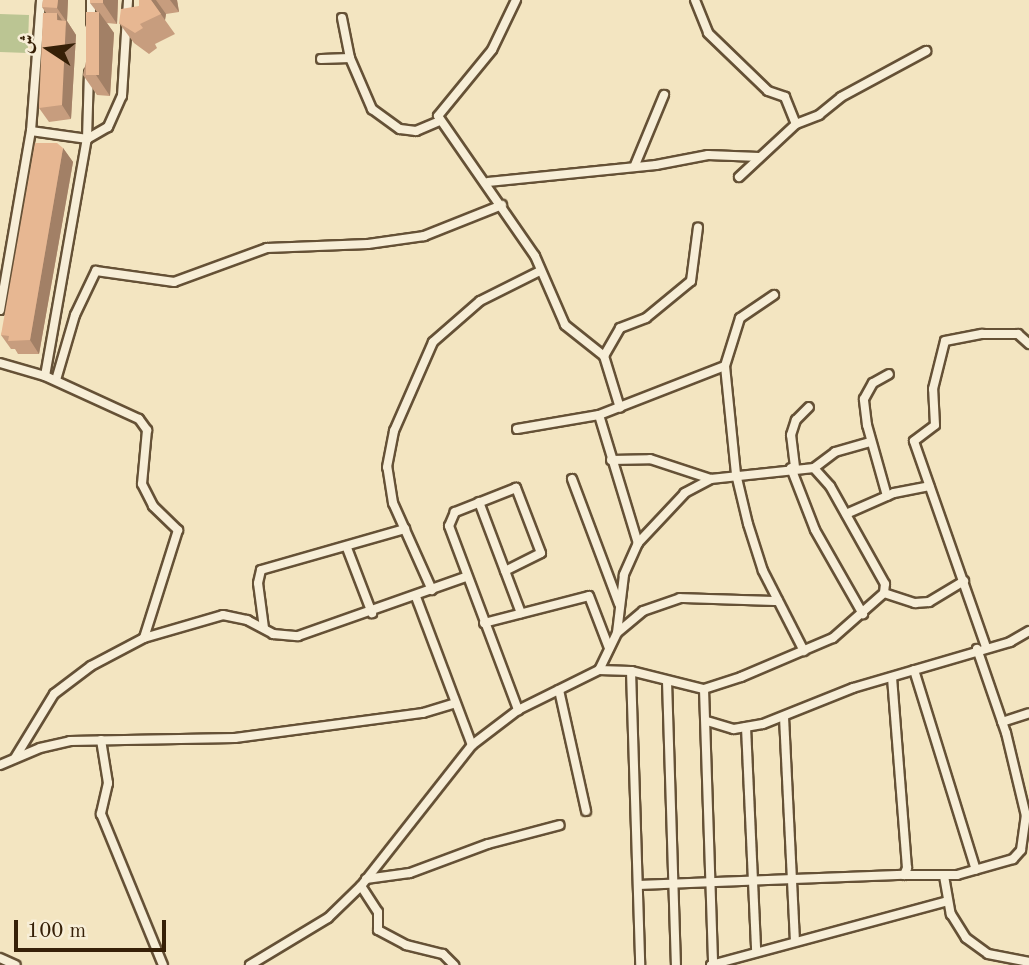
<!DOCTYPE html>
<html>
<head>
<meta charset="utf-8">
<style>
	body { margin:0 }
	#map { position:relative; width:1029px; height:965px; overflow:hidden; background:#f3e5c1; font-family:"Old Standard TT",Amiri,serif }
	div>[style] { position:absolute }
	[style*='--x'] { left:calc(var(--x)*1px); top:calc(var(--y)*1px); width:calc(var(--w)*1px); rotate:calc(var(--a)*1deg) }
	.green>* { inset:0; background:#bbc593; transform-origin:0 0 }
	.roads { filter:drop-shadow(2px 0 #655136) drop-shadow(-2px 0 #655136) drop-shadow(0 2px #655136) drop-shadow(0 -2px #655136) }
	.minor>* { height:8px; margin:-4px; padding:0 4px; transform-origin:4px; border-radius:4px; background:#f7eed7 }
	.wall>* { inset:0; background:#c79d7e }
	.shaded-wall>* { inset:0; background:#a28066 }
	.building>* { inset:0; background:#e7b792; transform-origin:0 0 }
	span { translate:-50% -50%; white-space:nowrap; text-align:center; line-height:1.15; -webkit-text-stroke:7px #f7eed7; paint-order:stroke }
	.north { position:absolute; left:14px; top:14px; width:70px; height:70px; -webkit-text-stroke:5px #f7eed7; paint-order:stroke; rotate:283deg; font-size:19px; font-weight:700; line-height:28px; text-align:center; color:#362007 }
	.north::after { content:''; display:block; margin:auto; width:24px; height:32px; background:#362007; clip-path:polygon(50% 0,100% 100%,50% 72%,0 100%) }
	.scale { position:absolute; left:14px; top:920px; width:152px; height:32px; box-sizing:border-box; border:4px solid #362007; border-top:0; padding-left:9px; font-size:21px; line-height:24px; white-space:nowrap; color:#362007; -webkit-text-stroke:5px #f7eed7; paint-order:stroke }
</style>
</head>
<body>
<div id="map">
	<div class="green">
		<i style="left:0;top:14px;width:29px;height:38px;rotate:2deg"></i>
	</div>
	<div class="roads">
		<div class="minor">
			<i style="--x:516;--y:0;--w:55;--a:115.6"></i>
			<i style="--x:492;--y:50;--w:85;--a:129.3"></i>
			<i style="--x:438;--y:116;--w:170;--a:55.3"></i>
			<i style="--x:535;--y:256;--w:75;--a:66.5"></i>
			<i style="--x:565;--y:325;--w:50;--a:38.5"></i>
			<i style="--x:604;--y:356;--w:54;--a:72.9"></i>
			<i style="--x:695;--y:0;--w:35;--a:68"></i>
			<i style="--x:708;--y:33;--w:83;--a:44"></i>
			<i style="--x:768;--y:91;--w:18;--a:19"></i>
			<i style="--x:785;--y:97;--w:29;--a:68"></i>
			<i style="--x:796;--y:124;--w:25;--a:-21"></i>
			<i style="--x:819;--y:115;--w:28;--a:-39"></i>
			<i style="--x:841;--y:97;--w:97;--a:-28.4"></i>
			<i style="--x:342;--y:18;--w:41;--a:78.7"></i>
			<i style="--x:91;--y:22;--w:22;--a:-90"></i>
			<i style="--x:321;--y:59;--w:29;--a:-2"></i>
			<i style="--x:350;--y:58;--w:56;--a:66.7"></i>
			<i style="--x:372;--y:109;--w:34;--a:36"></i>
			<i style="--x:400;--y:129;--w:16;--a:7"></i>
			<i style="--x:416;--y:131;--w:26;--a:-23"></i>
			<i style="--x:31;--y:131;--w:57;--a:8.1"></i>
			<i style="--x:87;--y:139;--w:24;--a:-30"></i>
			<i style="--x:108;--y:127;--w:34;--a:-66"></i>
			<i style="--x:122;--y:96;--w:96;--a:-86.4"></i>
			<i style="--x:635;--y:165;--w:76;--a:-67.5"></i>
			<i style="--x:739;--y:177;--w:78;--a:-42.9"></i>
			<i style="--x:488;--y:182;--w:169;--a:-5.8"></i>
			<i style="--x:656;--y:165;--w:53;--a:-10.9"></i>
			<i style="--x:708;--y:155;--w:51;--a:2.2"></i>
			<i style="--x:774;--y:295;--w:41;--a:145.9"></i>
			<i style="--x:740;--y:318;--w:50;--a:107.4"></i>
			<i style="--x:725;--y:366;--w:109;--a:84.2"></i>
			<i style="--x:736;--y:474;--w:51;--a:76.5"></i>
			<i style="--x:748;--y:524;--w:49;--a:72.3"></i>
			<i style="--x:763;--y:571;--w:90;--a:62.9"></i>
			<i style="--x:0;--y:310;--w:182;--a:-80.2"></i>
			<i style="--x:31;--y:131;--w:131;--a:-85.6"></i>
			<i style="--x:604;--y:356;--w:32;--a:-60"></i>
			<i style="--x:620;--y:328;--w:28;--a:-21"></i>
			<i style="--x:646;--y:318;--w:58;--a:-39.4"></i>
			<i style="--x:691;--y:281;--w:54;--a:-82.6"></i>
			<i style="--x:0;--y:363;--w:47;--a:16.1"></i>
			<i style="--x:45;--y:376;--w:103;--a:24.6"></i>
			<i style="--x:139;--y:419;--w:14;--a:54"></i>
			<i style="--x:147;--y:430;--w:54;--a:95.3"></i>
			<i style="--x:142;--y:484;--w:25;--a:63"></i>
			<i style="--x:153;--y:506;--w:35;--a:44"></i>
			<i style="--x:178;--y:530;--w:113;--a:107.5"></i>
			<i style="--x:144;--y:638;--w:60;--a:152.2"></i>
			<i style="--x:91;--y:666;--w:46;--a:142.9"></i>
			<i style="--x:54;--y:694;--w:75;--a:121.4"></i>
			<i style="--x:45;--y:376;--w:241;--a:-80"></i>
			<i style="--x:87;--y:139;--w:66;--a:-88.3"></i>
			<i style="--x:56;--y:380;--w:68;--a:-73.7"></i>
			<i style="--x:75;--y:315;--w:49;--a:-64.5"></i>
			<i style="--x:96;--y:271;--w:79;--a:8"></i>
			<i style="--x:174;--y:282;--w:99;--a:-20.1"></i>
			<i style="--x:267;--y:248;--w:101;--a:-2.3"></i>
			<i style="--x:368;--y:244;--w:57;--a:-8.1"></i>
			<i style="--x:424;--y:236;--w:84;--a:-21.7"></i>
			<i style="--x:599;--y:415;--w:134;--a:73.1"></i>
			<i style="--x:517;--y:429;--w:83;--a:-9.7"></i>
			<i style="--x:599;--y:415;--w:135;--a:-21.3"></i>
			<i style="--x:611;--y:460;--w:39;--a:-1"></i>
			<i style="--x:650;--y:459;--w:64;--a:18.2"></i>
			<i style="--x:795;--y:467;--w:32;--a:-97"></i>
			<i style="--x:791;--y:435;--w:16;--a:-72"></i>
			<i style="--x:796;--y:420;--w:18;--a:-45"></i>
			<i style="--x:791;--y:468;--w:66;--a:68.8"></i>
			<i style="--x:815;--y:530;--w:97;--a:60.3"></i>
			<i style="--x:814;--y:468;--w:26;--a:-37"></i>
			<i style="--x:835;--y:452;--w:37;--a:-16"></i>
			<i style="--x:572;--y:479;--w:134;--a:69.4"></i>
			<i style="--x:887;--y:496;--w:74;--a:-105.7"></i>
			<i style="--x:867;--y:425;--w:26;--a:-97"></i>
			<i style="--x:864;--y:399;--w:18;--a:-61"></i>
			<i style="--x:873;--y:383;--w:18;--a:-29"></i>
			<i style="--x:479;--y:502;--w:119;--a:69.3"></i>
			<i style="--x:846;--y:514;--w:52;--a:-23.6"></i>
			<i style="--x:894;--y:493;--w:36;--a:-11"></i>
			<i style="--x:347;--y:548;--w:70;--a:69"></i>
			<i style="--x:505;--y:571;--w:40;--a:-26.6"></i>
			<i style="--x:541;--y:553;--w:70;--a:-111"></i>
			<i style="--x:516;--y:488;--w:66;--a:158.5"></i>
			<i style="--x:455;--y:512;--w:15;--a:113"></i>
			<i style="--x:449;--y:526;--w:197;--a:69.4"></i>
			<i style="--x:432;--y:590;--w:95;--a:-114.1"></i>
			<i style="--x:393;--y:503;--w:36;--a:-99"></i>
			<i style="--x:387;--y:467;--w:37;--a:-79"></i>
			<i style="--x:394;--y:431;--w:97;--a:-66.3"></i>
			<i style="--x:433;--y:342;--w:62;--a:-41.1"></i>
			<i style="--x:480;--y:301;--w:67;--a:-26.6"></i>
			<i style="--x:884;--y:593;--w:33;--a:18"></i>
			<i style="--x:915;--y:603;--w:14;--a:-4"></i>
			<i style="--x:929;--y:602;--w:41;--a:-31"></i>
			<i style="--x:416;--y:597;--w:158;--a:69.3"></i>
			<i style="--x:484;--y:623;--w:108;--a:-14.4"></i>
			<i style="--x:589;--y:596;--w:56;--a:69"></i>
			<i style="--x:264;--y:628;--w:45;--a:-97.6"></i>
			<i style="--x:258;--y:583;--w:13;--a:-77"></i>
			<i style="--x:261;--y:570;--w:150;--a:-15.9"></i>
			<i style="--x:617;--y:633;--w:34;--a:-40"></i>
			<i style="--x:643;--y:611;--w:39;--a:-19"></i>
			<i style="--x:680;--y:598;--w:98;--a:1.8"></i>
			<i style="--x:144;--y:638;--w:82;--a:-16.2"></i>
			<i style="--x:223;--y:615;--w:25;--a:12"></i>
			<i style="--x:247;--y:620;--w:30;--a:28"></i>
			<i style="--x:273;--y:634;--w:25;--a:5"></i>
			<i style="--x:298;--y:636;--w:178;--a:-19.4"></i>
			<i style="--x:986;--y:647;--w:218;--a:-109.3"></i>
			<i style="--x:914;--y:441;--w:26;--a:-37"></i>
			<i style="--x:935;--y:425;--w:36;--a:-93"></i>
			<i style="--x:933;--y:389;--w:49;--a:-76"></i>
			<i style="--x:945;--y:341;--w:38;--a:-11"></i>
			<i style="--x:982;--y:334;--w:36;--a:0"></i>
			<i style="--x:1018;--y:334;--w:15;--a:42"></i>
			<i style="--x:914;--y:670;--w:209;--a:72.8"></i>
			<i style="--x:631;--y:671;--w:294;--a:88.2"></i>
			<i style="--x:667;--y:681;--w:284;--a:88.2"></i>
			<i style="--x:704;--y:689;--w:275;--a:88.1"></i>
			<i style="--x:559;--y:690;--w:124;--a:77.4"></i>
			<i style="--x:784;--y:717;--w:223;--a:87.2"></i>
			<i style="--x:707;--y:721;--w:28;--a:17"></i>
			<i style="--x:734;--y:729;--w:29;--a:-10"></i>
			<i style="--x:763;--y:724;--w:97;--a:-21.8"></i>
			<i style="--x:853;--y:688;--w:164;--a:-16.3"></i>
			<i style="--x:1010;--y:642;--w:22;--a:-30"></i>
			<i style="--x:1002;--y:722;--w:28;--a:-18"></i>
			<i style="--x:746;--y:727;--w:224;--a:87.4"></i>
			<i style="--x:101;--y:740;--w:44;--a:80.8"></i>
			<i style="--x:108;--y:783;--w:32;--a:103"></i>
			<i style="--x:101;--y:814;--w:163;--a:67.7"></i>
			<i style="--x:0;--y:765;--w:43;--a:-23"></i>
			<i style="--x:40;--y:748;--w:31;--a:-13"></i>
			<i style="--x:70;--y:741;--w:165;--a:-1"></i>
			<i style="--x:235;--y:738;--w:190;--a:-7.6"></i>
			<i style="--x:423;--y:713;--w:34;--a:-17"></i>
			<i style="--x:904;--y:875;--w:53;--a:0"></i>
			<i style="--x:957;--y:875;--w:58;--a:-15.9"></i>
			<i style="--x:1013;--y:859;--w:12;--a:-48"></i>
			<i style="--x:1021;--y:850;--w:34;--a:-82"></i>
			<i style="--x:1026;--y:816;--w:85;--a:-103.5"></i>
			<i style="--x:1006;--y:733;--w:89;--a:-109"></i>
			<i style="--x:944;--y:876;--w:39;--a:80"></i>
			<i style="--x:951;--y:914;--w:28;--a:58"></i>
			<i style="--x:966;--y:938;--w:27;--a:36"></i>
			<i style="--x:988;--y:954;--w:42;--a:11"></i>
			<i style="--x:366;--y:879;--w:44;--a:-7.8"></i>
			<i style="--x:410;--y:873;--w:83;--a:-20.4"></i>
			<i style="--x:488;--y:844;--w:74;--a:-14.8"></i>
			<i style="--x:638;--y:885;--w:266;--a:-2.2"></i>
			<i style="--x:904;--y:875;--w:8;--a:-67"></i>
			<i style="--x:907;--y:868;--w:191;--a:-94.5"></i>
			<i style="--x:361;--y:886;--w:31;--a:57"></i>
			<i style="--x:378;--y:912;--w:18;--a:90"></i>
			<i style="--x:378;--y:930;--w:32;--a:28"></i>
			<i style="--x:406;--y:945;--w:38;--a:14"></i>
			<i style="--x:443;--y:954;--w:16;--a:45"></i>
			<i style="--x:0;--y:958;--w:17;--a:24"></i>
			<i style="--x:250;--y:965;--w:91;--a:-31.1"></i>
			<i style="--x:328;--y:918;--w:46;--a:-44.1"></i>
			<i style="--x:361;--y:886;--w:179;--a:-51.8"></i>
			<i style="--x:472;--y:745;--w:58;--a:-37.3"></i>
			<i style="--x:518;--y:710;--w:90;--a:-26.3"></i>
			<i style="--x:599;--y:670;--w:32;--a:2"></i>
			<i style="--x:631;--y:671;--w:75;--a:13.9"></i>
			<i style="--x:704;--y:689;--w:39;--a:-18"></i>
			<i style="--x:741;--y:677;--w:100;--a:-23"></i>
			<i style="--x:833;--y:638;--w:68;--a:-41.4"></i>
			<i style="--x:884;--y:593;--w:9;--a:-84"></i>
			<i style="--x:885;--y:584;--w:112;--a:-119.3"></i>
			<i style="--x:830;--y:486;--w:24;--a:-132"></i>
			<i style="--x:814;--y:468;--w:104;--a:173.9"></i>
			<i style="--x:711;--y:479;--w:30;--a:152"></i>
			<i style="--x:685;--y:493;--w:69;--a:133.2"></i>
			<i style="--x:638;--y:543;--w:35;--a:114"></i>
			<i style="--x:624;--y:575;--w:58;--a:96.9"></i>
			<i style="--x:617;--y:633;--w:41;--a:115.9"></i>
			<i style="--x:711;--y:965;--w:245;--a:-15.1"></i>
		</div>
	</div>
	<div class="wall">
		<i style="clip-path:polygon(43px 0,68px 0,67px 21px,76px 35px,71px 119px,49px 122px,39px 108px,46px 13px,42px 7px)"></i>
		<i style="clip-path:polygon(118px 0,117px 24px,107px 23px,114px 33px,110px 96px,97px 95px,83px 75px,97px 12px,90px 3px)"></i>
		<i style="clip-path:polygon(139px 0,177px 0,179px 12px,166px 14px,165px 20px,175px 34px,155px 44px,157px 48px,149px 54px,134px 43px,119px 23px,139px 6px)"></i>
		<i style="clip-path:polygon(63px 148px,73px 162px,39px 354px,18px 354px,15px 349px,11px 349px,1px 335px)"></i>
	</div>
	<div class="shaded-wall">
		<i style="clip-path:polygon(58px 0,68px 0,67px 21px,76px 35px,71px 119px,62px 105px,57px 13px,66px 26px,66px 21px,57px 8px)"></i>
		<i style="clip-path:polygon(103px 0,118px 0,117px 24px,103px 3px)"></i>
		<i style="clip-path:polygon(151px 0,156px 0,166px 14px,165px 20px)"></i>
		<i style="clip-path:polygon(170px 0,177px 0,179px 12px)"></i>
		<i style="clip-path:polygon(99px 12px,114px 33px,110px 96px,96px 75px)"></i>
		<i style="clip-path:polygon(63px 148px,73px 162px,39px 354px,30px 340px)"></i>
	</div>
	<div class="building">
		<i style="clip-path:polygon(43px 0,58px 0,57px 8px,42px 7px)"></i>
		<i style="left:90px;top:0;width:13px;height:3px"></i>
		<i style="clip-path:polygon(139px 0,151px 0,161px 14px,140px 24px,143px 28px,135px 33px,119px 23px,121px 9px,139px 6px)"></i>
		<i style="left:86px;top:12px;width:13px;height:63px"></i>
		<i style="clip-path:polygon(43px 13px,57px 13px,57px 20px,66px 21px,62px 105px,39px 108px)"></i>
		<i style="clip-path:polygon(35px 143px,57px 143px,63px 148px,30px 340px,8px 341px,9px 336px,1px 335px)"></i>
	</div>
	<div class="north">ش</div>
	<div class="scale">100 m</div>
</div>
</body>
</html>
